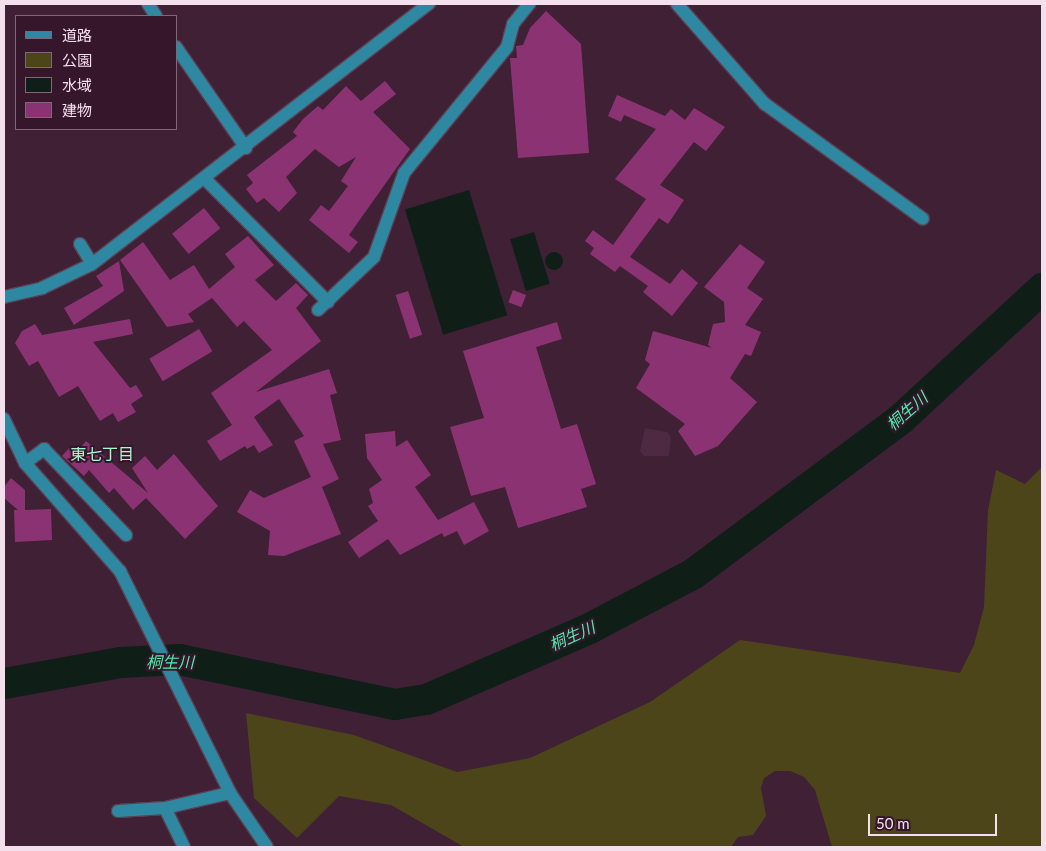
<!DOCTYPE html>
<html>
<head>
<meta charset="utf-8">
<style>
	body { margin:0 }
	#map { position:relative; width:1046px; height:851px; overflow:hidden; background:#3f2035; font-family:Lato,"Noto Sans JP",sans-serif }
	div>[style] { position:absolute }
	[style*='--x'] { left:calc(var(--x)*1px); top:calc(var(--y)*1px); width:calc(var(--w)*1px); rotate:calc(var(--a)*1deg) }
	.built>* { inset:0; background:#4e2a42 }
	.green>* { inset:0; background:#4c4519 }
	.water>* { inset:0; background:#0f1f17; transform-origin:0 0 }
	.round { border-radius:50% }
	.river>* { height:31px; margin:-15.5px; padding:0 15.5px; transform-origin:15.5px; border-radius:15.5px; background:#0f1f17 }
	.building>* { inset:0; background:#8b3372; transform-origin:0 0 }
	.roads { filter:drop-shadow(1px 0 #5c3f52) drop-shadow(-1px 0 #5c3f52) drop-shadow(0 1px #5c3f52) drop-shadow(0 -1px #5c3f52) }
	.minor>* { height:12px; margin:-6px; padding:0 6px; transform-origin:6px; border-radius:6px; background:#2f88a1 }
	span { translate:-50% -50%; white-space:nowrap; text-align:center; line-height:1.15; -webkit-text-stroke:4px #35162b; paint-order:stroke }
	.water-label { font-size:16px; color:#48f0a9; font-style:italic }
	.neighbourhood-label { font-size:16px; color:#a7f9ce }
	.frame { position:absolute; inset:0; border:5px solid #f4dfec; pointer-events:none }
	.legend { position:absolute; left:15px; top:15px; width:162px; height:115px; box-sizing:border-box; background:#35162b; border:1px solid #816678; margin:0; padding:6px 9px; list-style:none; font-size:15px; color:#f4dfec }
	.legend li { display:flex; align-items:center; gap:10px; height:25px }
	.legend b { width:25px; border:1px solid #816678 }
	.scale { position:absolute; left:868px; top:814px; width:129px; height:22px; box-sizing:border-box; border:2px solid #f4dfec; border-top:0; padding-left:6px; font-size:15px; line-height:18px; white-space:nowrap; color:#f4dfec; -webkit-text-stroke:4px #35162b; paint-order:stroke }
</style>
</head>
<body>
<div id="map">
	<div class="built">
		<i style="clip-path:polygon(645px 428px,667px 432px,671px 437px,669px 456px,644px 456px,640px 451px)"></i>
	</div>
	<div class="green">
		<i style="clip-path:polygon(1042px 467px,1042px 847px,832px 847px,815px 790px,804px 777px,790px 771px,775px 771px,764px 778px,761px 788px,766px 816px,753px 835px,738px 837px,731px 847px,464px 847px,391px 805px,339px 796px,297px 838px,254px 798px,246px 713px,354px 735px,457px 772px,530px 758px,650px 702px,740px 640px,960px 673px,974px 645px,984px 607px,988px 510px,996px 470px,1025px 484px)"></i>
	</div>
	<div class="water">
		<i style="left:469px;top:190px;width:131px;height:67px;rotate:73deg"></i>
		<i style="left:534px;top:232px;width:54px;height:25px;rotate:73deg"></i>
		<i class="round" style="left:545px;top:252px;width:18px;height:18px"></i>
	</div>
	<div class="river">
		<i style="--x:4;--y:683;--w:118;--a:-10.3"></i>
		<i style="--x:120;--y:662;--w:59;--a:-2.9"></i>
		<i style="--x:179;--y:659;--w:220;--a:11.8"></i>
		<i style="--x:394;--y:704;--w:32;--a:-9"></i>
		<i style="--x:426;--y:699;--w:178;--a:-23.5"></i>
		<i style="--x:589;--y:628;--w:116;--a:-27.7"></i>
		<i style="--x:692;--y:574;--w:261;--a:-36.7"></i>
		<i style="--x:901;--y:418;--w:192;--a:-42.7"></i>
	</div>
	<div class="building">
		<i style="clip-path:polygon(546px 11px,581px 44px,589px 153px,518px 158px,510px 58px,517px 58px,516px 46px,523px 45px,530px 28px)"></i>
		<i style="clip-path:polygon(385px 81px,396px 94px,373px 112px,410px 149px,349px 235px,358px 242px,349px 253px,309px 220px,321px 205px,329px 211px,348px 186px,341px 181px,356px 157px,339px 167px,315px 149px,286px 177px,297px 193px,279px 212px,264px 198px,257px 203px,246px 189px,253px 183px,247px 175px,297px 136px,293px 132px,303px 119px,318px 106px,323px 110px,346px 86px,361px 101px)"></i>
		<i style="clip-path:polygon(617px 95px,665px 116px,671px 109px,685px 120px,694px 108px,725px 127px,706px 151px,694px 142px,660px 185px,684px 200px,668px 224px,659px 218px,630px 257px,670px 284px,682px 269px,698px 283px,672px 316px,643px 292px,648px 286px,620px 266px,615px 272px,590px 254px,594px 248px,585px 241px,593px 230px,613px 245px,646px 199px,615px 179px,656px 129px,624px 115px,621px 122px,608px 116px)"></i>
		<i style="left:204px;top:208px;width:26px;height:41px;rotate:51deg"></i>
		<i style="clip-path:polygon(248px 236px,274px 265px,255px 280px,276px 301px,296px 283px,308px 295px,296px 308px,321px 341px,256px 392px,329px 369px,337px 393px,330px 395px,341px 440px,323px 444px,339px 479px,322px 487px,341px 534px,284px 556px,268px 555px,270px 531px,237px 512px,250px 490px,264px 498px,311px 477px,294px 441px,304px 436px,279px 399px,254px 417px,273px 445px,259px 453px,254px 445px,247px 449px,245px 446px,220px 461px,207px 441px,232px 425px,211px 393px,272px 350px,244px 321px,237px 327px,212px 298px,188px 314px,194px 322px,167px 327px,120px 260px,143px 242px,170px 280px,194px 265px,209px 289px,235px 267px,225px 254px)"></i>
		<i style="clip-path:polygon(740px 244px,765px 262px,747px 288px,763px 299px,745px 325px,761px 332px,751px 356px,745px 354px,730px 378px,757px 402px,718px 446px,695px 456px,678px 431px,685px 424px,636px 388px,650px 364px,645px 360px,653px 331px,712px 348px,708px 345px,713px 324px,725px 322px,724px 302px,704px 287px)"></i>
		<i style="clip-path:polygon(119px 261px,124px 291px,74px 325px,64px 308px,103px 286px,96px 276px)"></i>
		<i style="left:513px;top:290px;width:14px;height:13px;rotate:21deg"></i>
		<i style="left:408px;top:291px;width:46px;height:13px;rotate:72deg"></i>
		<i style="clip-path:polygon(130px 319px,133px 334px,93px 342px,130px 388px,136px 385px,143px 396px,131px 404px,136px 412px,118px 422px,113px 413px,100px 421px,78px 386px,59px 397px,38px 361px,29px 366px,15px 343px,22px 331px,35px 324px,42px 335px)"></i>
		<i style="clip-path:polygon(557px 322px,562px 339px,536px 347px,561px 429px,577px 424px,596px 484px,581px 489px,587px 507px,518px 528px,505px 487px,471px 496px,450px 427px,484px 418px,463px 351px)"></i>
		<i style="left:199px;top:329px;width:26px;height:58px;rotate:59deg"></i>
		<i style="clip-path:polygon(395px 431px,396px 447px,407px 440px,431px 475px,415px 487px,438px 520px,474px 502px,489px 531px,464px 545px,457px 531px,444px 537px,442px 533px,400px 555px,388px 539px,359px 558px,348px 542px,378px 521px,368px 506px,373px 503px,369px 489px,382px 480px,367px 458px,365px 434px)"></i>
		<i style="clip-path:polygon(86px 441px,148px 493px,132px 468px,145px 456px,157px 470px,174px 454px,218px 506px,185px 539px,146px 498px,133px 510px,114px 488px,109px 493px,89px 470px,84px 476px,62px 456px,70px 447px,77px 452px)"></i>
		<i style="clip-path:polygon(11px 478px,25px 490px,25px 510px,51px 509px,52px 540px,15px 542px,14px 510px,18px 510px,4px 498px,4px 487px)"></i>
	</div>
	<div class="roads">
		<div class="minor">
			<i style="--x:148;--y:4;--w:14;--a:56"></i>
			<i style="--x:677;--y:4;--w:133;--a:48.7"></i>
			<i style="--x:765;--y:104;--w:195;--a:36"></i>
			<i style="--x:176;--y:47;--w:123;--a:55.3"></i>
			<i style="--x:205;--y:179;--w:174;--a:45"></i>
			<i style="--x:80;--y:244;--w:23;--a:59"></i>
			<i style="--x:4;--y:297;--w:39;--a:-13"></i>
			<i style="--x:42;--y:288;--w:55;--a:-25.6"></i>
			<i style="--x:92;--y:264;--w:426;--a:-37.7"></i>
			<i style="--x:318;--y:310;--w:77;--a:-43.4"></i>
			<i style="--x:374;--y:257;--w:89;--a:-70.3"></i>
			<i style="--x:404;--y:173;--w:163;--a:-50.7"></i>
			<i style="--x:507;--y:47;--w:24;--a:-75"></i>
			<i style="--x:513;--y:24;--w:26;--a:-51"></i>
			<i style="--x:4;--y:419;--w:49;--a:64.5"></i>
			<i style="--x:25;--y:463;--w:144;--a:48.7"></i>
			<i style="--x:120;--y:571;--w:248;--a:63.6"></i>
			<i style="--x:230;--y:793;--w:65;--a:55.6"></i>
			<i style="--x:25;--y:463;--w:24;--a:-36"></i>
			<i style="--x:44;--y:449;--w:119;--a:46.4"></i>
			<i style="--x:165;--y:808;--w:43;--a:64"></i>
			<i style="--x:118;--y:811;--w:47;--a:-3.7"></i>
			<i style="--x:165;--y:808;--w:67;--a:-13"></i>
		</div>
	</div>
	<div class="water-label">
		<span style="left:907px;top:411px;rotate:-41deg">桐生川</span>
		<span style="left:572px;top:636px;rotate:-24deg">桐生川</span>
		<span style="left:170px;top:662px">桐生川</span>
	</div>
	<div class="neighbourhood-label">
		<span style="left:102px;top:454px">東七丁目</span>
	</div>
	<div class="frame"></div>
	<ul class="legend">
	<li><b style="height:6px;background:#2f88a1"></b>道路</li>
	<li><b style="height:14px;background:#4c4519"></b>公園</li>
	<li><b style="height:14px;background:#0f1f17"></b>水域</li>
	<li><b style="height:14px;background:#8b3372"></b>建物</li>
	</ul>
	<div class="scale">50 m</div>
</div>
</body>
</html>
